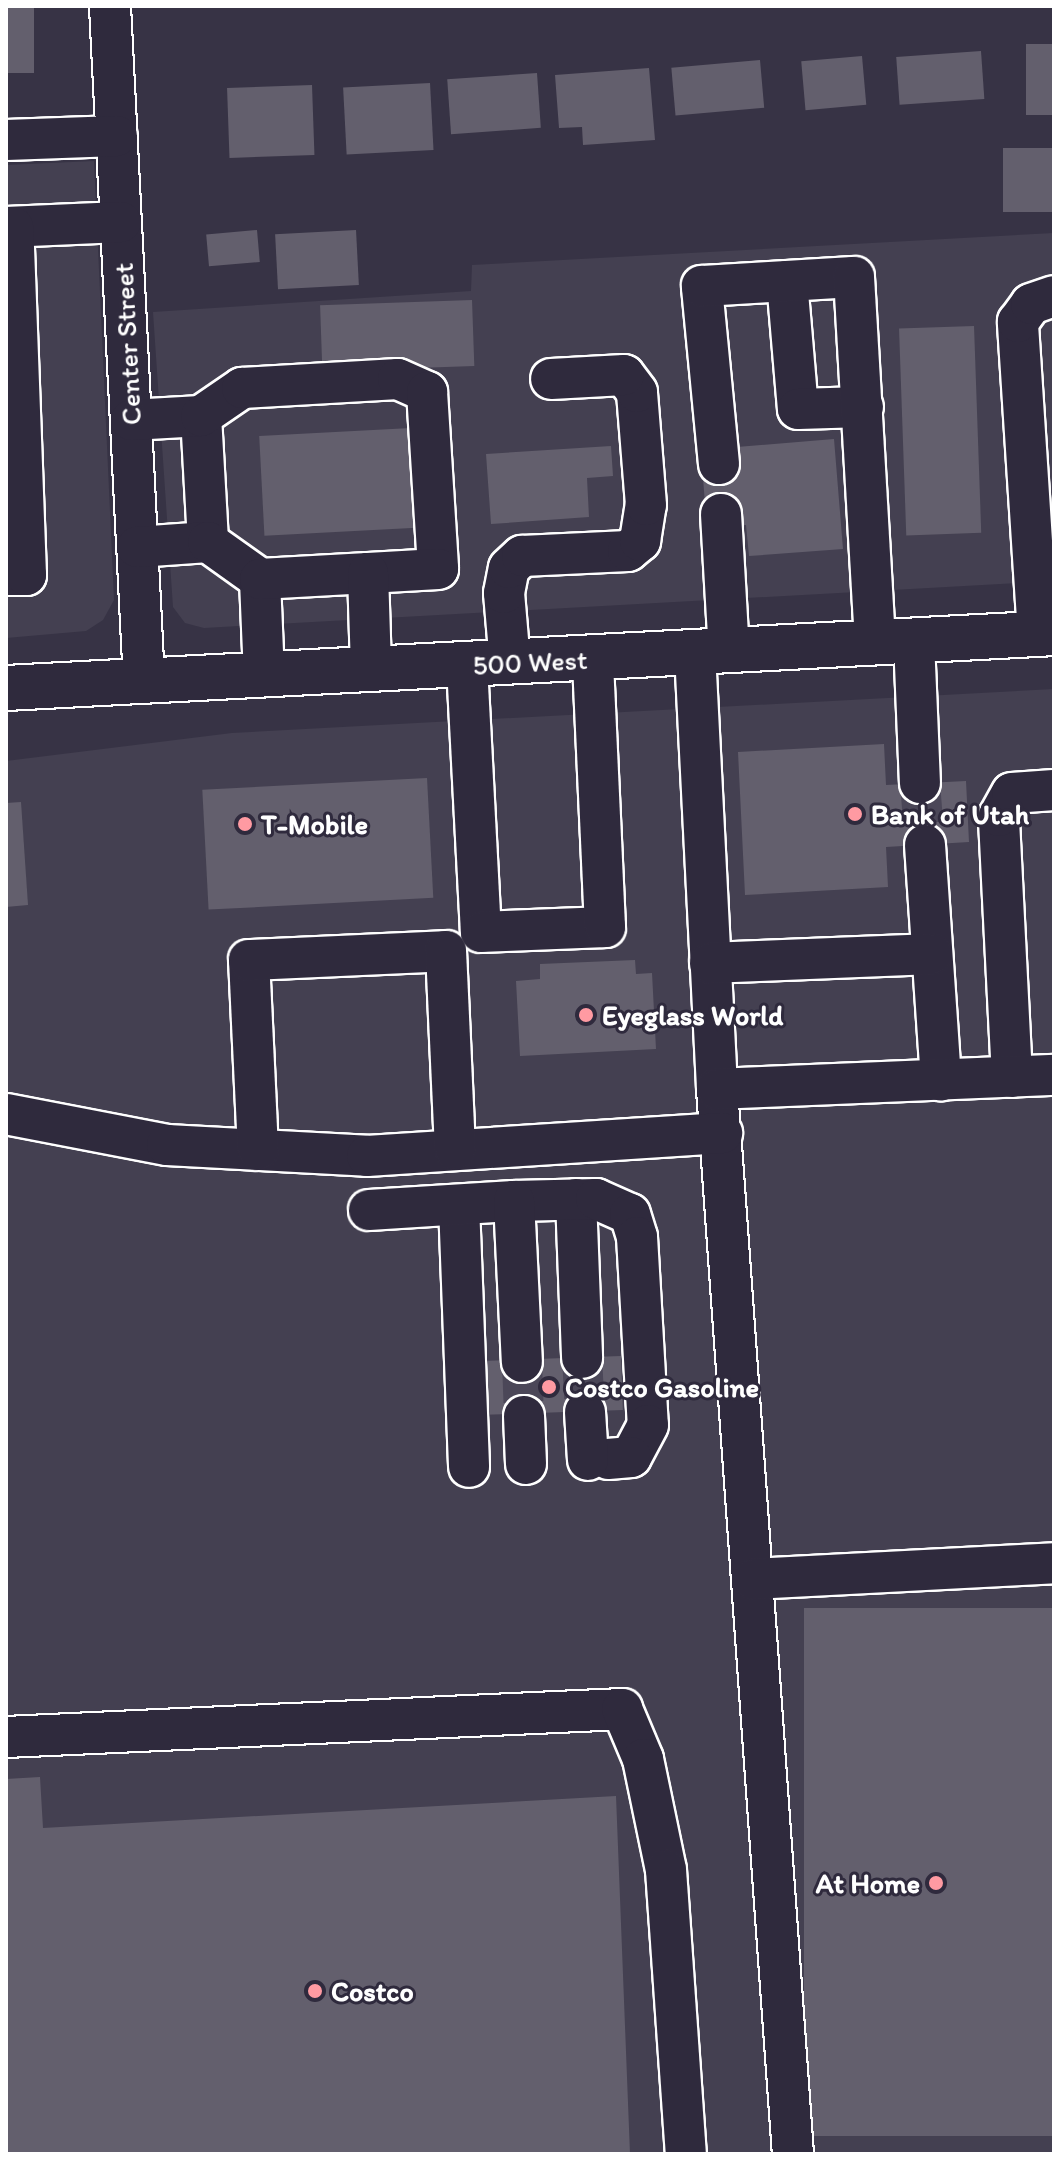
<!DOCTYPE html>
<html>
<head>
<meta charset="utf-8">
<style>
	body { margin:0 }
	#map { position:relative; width:1060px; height:2160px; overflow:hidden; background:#373345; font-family:Itim,sans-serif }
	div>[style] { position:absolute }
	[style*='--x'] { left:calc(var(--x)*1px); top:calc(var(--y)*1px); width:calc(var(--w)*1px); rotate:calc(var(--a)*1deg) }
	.built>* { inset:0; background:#444051 }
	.building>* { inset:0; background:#635f6d; transform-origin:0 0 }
	.minor-tunnel>* { height:40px; margin-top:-20px; transform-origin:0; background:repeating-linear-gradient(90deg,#4b4758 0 40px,transparent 0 60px) }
	.roads { filter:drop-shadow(2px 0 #fff) drop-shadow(-2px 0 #fff) drop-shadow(0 2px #fff) drop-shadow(0 -2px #fff) }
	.minor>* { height:40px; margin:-20px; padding:0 20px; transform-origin:20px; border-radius:20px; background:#2f2a3d }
	.major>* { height:44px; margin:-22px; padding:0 22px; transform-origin:22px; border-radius:22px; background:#2f2a3d }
	.dots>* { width:22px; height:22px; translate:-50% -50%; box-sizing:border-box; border:4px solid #2f2a3d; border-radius:50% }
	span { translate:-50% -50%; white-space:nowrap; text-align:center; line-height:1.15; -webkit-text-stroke:6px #2f2a3d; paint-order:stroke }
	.street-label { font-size:28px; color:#fff }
	.poi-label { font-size:28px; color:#fff; font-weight:700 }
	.left { translate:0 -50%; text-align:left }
	.right { translate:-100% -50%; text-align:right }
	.frame { position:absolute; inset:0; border:8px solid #fff; pointer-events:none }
</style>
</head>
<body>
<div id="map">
	<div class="built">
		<i style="clip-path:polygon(94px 161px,114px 600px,103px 620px,86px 631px,6px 638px,6px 165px)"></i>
		<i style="clip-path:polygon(1054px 233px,1054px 581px,204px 628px,185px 623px,173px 607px,153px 312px,471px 291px,472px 265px)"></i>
		<i style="clip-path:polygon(1054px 689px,1054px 2154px,6px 2154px,6px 761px,232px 733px)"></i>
	</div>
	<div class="building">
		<i style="left:6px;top:6px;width:28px;height:67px"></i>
		<i style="left:1054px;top:44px;width:71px;height:28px;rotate:90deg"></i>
		<i style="left:981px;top:51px;width:48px;height:85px;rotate:86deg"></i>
		<i style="left:862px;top:56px;width:49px;height:61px;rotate:85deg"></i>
		<i style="left:760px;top:60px;width:48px;height:89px;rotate:85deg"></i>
		<i style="clip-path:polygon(649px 68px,655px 140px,583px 145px,582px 127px,559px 128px,555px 75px)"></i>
		<i style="left:537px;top:73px;width:55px;height:90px;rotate:86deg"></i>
		<i style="left:430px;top:83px;width:67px;height:87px;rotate:87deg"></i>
		<i style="left:312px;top:85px;width:70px;height:85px;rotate:88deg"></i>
		<i style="left:1054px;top:148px;width:64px;height:51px;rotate:90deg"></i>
		<i style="left:257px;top:230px;width:32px;height:51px;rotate:85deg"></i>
		<i style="left:356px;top:230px;width:55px;height:81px;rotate:87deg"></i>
		<i style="left:472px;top:300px;width:66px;height:152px;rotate:88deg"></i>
		<i style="left:974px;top:326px;width:207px;height:75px;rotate:88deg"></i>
		<i style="left:411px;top:428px;width:100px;height:152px;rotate:87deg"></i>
		<i style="clip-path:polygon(834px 439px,843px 549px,749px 556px,746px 525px,707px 529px,703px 478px,739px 476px,737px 447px)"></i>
		<i style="clip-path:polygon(611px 446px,613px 476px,587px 478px,589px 517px,491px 524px,486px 454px)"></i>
		<i style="clip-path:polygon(884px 744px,886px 785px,966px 781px,969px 842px,886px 847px,888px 887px,745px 895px,738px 752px)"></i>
		<i style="left:427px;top:778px;width:120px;height:225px;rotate:87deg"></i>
		<i style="clip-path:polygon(21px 802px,28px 905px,6px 907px,6px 803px)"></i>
		<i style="clip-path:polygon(635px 960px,636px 974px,652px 973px,656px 1049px,520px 1056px,516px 981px,540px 979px,540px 964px)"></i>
		<i style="left:621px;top:1356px;width:54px;height:147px;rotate:88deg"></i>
		<i style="left:1054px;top:1608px;width:528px;height:250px;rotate:90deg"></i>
		<i style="clip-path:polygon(40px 1777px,43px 1828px,616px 1796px,630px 2154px,6px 2154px,6px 1779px)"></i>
	</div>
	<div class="minor-tunnel">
		<i style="--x:920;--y:783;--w:62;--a:85.4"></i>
		<i style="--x:582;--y:1358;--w:54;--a:86.8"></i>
		<i style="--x:522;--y:1362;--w:54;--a:87.9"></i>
	</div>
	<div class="roads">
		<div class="minor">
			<i style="--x:110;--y:6;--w:676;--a:87.12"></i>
			<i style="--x:6;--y:140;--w:111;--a:-2.1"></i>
			<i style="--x:6;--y:227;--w:115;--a:-2.5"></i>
			<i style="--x:787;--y:281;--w:128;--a:85.1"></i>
			<i style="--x:798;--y:409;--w:65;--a:-1.8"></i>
			<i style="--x:201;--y:416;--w:126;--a:86.8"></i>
			<i style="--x:131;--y:420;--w:70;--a:-3.3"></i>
			<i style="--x:201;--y:416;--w:50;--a:-34.3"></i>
			<i style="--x:242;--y:388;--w:156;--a:-3.3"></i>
			<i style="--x:398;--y:379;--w:32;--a:24"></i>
			<i style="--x:427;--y:392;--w:177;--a:86.4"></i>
			<i style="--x:438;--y:569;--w:70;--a:176.7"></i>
			<i style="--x:719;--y:464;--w:179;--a:-95.5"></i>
			<i style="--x:702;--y:286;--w:152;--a:-3.4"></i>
			<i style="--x:854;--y:277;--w:367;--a:86.7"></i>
			<i style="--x:721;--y:514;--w:137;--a:86.7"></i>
			<i style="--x:137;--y:547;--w:71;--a:-4"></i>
			<i style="--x:208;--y:542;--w:64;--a:35.4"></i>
			<i style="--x:6;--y:575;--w:20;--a:0"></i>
			<i style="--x:26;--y:575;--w:348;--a:-92.1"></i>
			<i style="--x:1038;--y:634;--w:313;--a:-93.7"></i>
			<i style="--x:1018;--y:322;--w:22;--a:-54"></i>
			<i style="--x:1031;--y:304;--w:24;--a:-19"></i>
			<i style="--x:914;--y:641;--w:142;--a:87.6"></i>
			<i style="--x:695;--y:653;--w:437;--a:87.1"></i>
			<i style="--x:717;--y:1089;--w:1068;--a:85.92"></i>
			<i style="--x:510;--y:663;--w:70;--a:-94.9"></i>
			<i style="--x:504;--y:593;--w:25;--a:-79"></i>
			<i style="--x:509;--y:568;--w:18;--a:-43"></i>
			<i style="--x:522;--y:556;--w:106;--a:-2.7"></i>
			<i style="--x:628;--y:551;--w:16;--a:-40"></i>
			<i style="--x:640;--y:541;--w:36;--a:-81"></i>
			<i style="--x:646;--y:505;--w:113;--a:-94.6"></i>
			<i style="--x:637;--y:392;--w:21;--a:-127"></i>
			<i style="--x:624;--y:375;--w:73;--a:176.9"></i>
			<i style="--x:467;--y:666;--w:266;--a:87"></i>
			<i style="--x:481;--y:932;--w:124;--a:-2.3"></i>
			<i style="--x:605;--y:927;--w:268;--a:-92.6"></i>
			<i style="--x:264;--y:676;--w:97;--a:-92.4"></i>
			<i style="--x:260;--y:579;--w:108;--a:-3.2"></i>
			<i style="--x:368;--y:573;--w:97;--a:88.2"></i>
			<i style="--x:925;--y:845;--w:236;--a:86.1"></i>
			<i style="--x:710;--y:963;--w:222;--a:-2.3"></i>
			<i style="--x:1012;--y:1077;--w:261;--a:-92.9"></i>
			<i style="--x:999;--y:816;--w:26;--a:-61"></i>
			<i style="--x:1012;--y:793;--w:42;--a:-4.1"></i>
			<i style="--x:717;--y:1089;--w:337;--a:-2.4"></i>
			<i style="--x:6;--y:1114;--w:164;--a:10.9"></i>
			<i style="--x:167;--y:1145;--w:200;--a:3.1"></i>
			<i style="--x:367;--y:1156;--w:356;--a:-3.7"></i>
			<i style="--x:258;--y:1150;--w:190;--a:-92.7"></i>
			<i style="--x:249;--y:960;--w:197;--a:-2.6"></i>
			<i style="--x:446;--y:951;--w:199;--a:87.4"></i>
			<i style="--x:576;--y:1199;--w:159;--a:87.8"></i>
			<i style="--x:514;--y:1201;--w:82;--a:-1.4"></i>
			<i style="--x:596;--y:1199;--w:37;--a:24"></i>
			<i style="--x:630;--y:1214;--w:24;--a:73"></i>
			<i style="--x:637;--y:1237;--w:188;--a:86.7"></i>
			<i style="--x:648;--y:1425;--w:36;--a:118"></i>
			<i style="--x:631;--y:1457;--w:23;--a:175"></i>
			<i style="--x:459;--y:1205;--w:262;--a:87.8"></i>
			<i style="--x:369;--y:1210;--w:145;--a:-3.6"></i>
			<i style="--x:514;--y:1201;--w:161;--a:87.2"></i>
			<i style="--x:585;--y:1412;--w:48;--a:86.4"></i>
			<i style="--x:524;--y:1416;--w:48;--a:87.6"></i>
			<i style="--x:753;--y:1579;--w:301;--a:-3"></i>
			<i style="--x:6;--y:1737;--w:617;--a:-2.6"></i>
			<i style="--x:622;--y:1709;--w:54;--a:67.2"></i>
			<i style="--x:643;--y:1759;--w:113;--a:78.3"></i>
			<i style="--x:666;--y:1870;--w:285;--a:86"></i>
		</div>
		<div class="major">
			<i style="--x:6;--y:688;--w:1049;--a:-3"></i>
		</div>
	</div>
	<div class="dots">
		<i style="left:855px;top:814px;background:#ff9aa2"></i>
		<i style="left:245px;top:824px;background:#ff9aa2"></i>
		<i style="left:586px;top:1015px;background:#ff9aa2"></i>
		<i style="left:549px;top:1387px;background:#ff9aa2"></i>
		<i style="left:936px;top:1883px;background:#ff9aa2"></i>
		<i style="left:315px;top:1991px;background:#ff9aa2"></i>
	</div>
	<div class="street-label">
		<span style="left:127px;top:344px;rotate:-93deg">Center Street</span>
		<span style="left:530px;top:662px;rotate:-3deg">500 West</span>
	</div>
	<div class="poi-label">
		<span class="left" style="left:871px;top:814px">Bank of Utah</span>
		<span class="left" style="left:261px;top:824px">T-Mobile</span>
		<span class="left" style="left:602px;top:1015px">Eyeglass World</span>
		<span class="left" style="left:565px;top:1387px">Costco Gasoline</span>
		<span class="right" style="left:920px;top:1883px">At Home</span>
		<span class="left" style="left:331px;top:1991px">Costco</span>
	</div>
	<div class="frame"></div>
</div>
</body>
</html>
